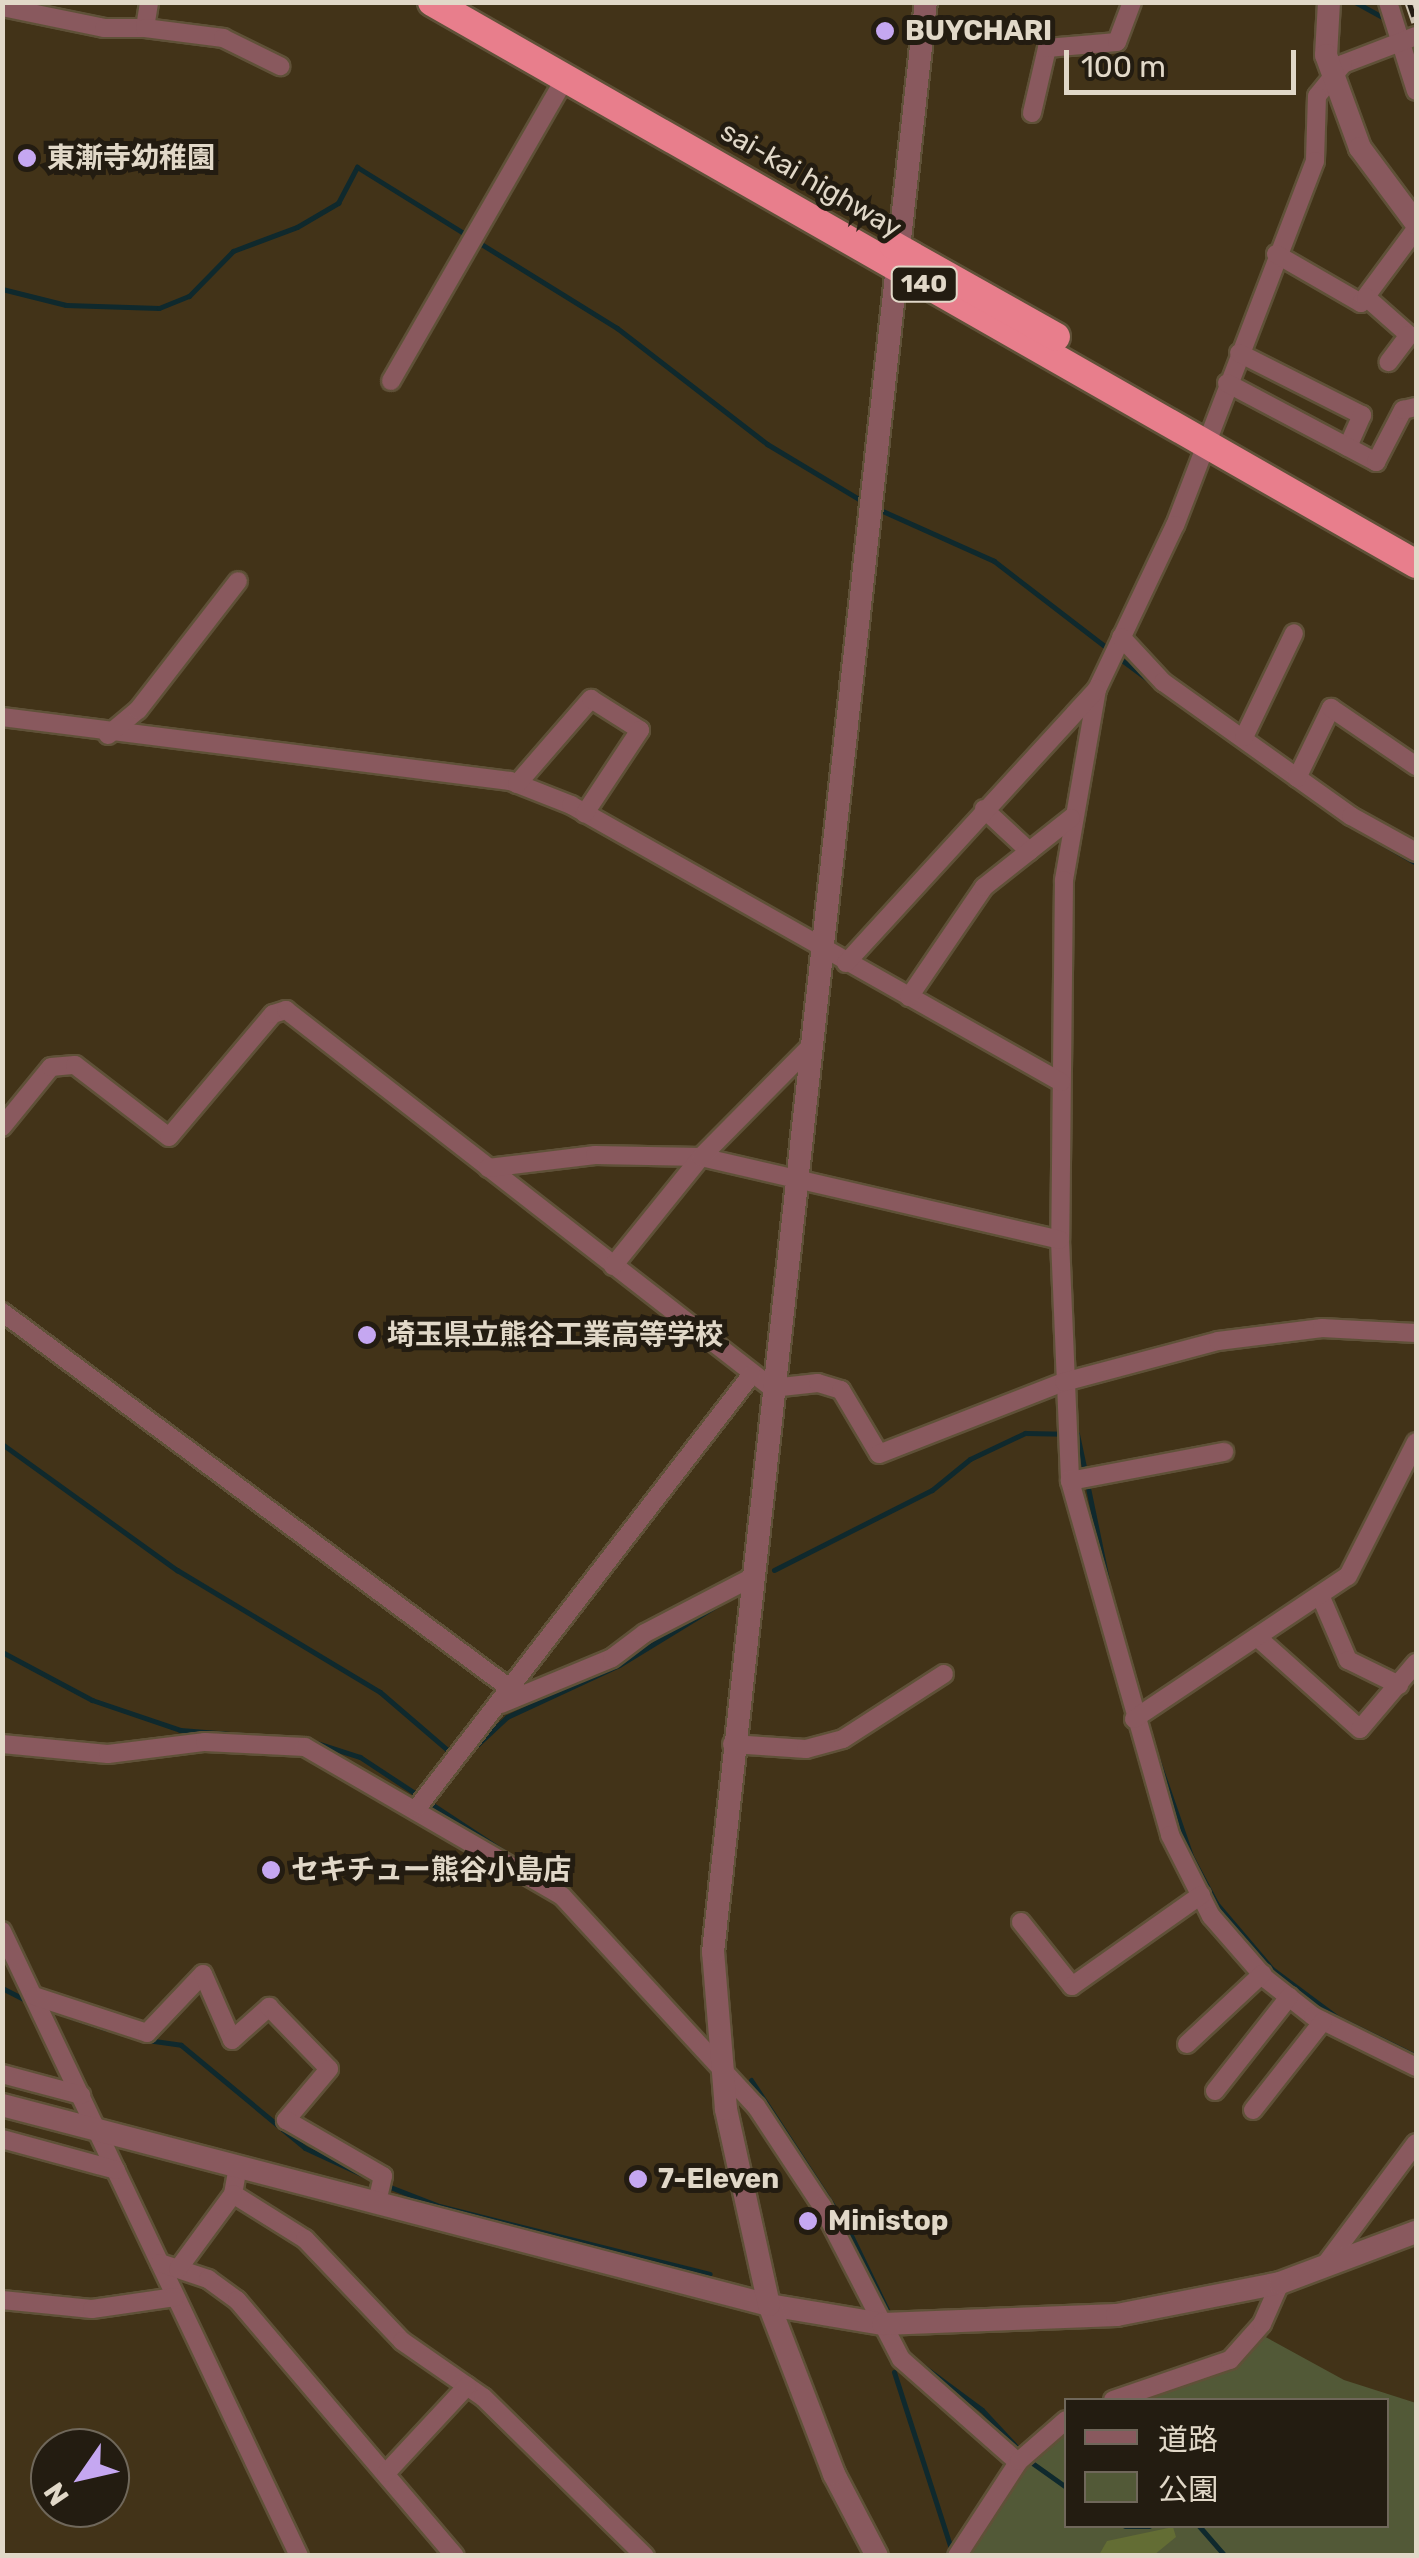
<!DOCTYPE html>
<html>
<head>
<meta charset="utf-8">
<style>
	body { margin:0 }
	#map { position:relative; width:1419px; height:2558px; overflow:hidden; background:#423318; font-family:Rubik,"Noto Sans JP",sans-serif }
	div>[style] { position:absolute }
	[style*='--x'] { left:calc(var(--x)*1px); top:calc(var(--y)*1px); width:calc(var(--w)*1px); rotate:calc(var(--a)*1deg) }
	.green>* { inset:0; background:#525937 }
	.forest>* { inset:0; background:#636d34 }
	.stream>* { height:5px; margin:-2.5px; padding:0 2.5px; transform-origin:2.5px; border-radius:2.5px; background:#0f292d }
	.roads { filter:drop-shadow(2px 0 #5f5138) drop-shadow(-2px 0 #5f5138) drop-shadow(0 2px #5f5138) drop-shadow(0 -2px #5f5138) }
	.minor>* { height:18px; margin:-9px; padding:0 9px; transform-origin:9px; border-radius:9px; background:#89595e }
	.tertiary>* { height:22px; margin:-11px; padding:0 11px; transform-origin:11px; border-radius:11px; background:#89595e }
	.trunk>* { height:28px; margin:-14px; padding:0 14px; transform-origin:14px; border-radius:14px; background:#e87e8c }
	.rail>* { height:9px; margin-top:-4.5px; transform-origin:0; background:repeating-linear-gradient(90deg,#231c11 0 15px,#c8beac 0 30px); box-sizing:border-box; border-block:2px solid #c8beac }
	.dots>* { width:28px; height:28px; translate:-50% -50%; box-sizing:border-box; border:5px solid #231c11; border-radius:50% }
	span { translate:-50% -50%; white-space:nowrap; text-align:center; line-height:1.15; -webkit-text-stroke:10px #231c11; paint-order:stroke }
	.shield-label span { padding:2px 8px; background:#231c11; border:2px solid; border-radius:8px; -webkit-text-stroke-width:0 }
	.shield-label { font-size:25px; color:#e1d8c8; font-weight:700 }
	.poi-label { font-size:28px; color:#e1d8c8; font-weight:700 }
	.left { translate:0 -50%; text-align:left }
	.street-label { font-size:28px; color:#e1d8c8 }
	.frame { position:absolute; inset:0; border:5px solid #e1d8c8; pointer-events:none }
	.legend { position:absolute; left:1064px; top:2398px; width:325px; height:130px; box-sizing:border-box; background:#231c11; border:2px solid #6f675a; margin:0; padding:12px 18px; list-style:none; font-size:30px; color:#e1d8c8 }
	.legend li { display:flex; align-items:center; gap:20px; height:50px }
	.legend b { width:50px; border:2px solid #6f675a }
	.north { position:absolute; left:30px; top:2428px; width:100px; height:100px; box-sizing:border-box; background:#231c11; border:2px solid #6f675a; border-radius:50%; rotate:236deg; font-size:28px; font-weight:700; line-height:40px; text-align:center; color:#e1d8c8 }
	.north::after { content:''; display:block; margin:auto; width:35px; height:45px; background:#c5a7f1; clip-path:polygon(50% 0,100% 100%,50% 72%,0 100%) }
	.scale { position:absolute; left:1064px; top:50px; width:232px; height:45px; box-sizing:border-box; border:5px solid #e1d8c8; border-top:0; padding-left:12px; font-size:30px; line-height:35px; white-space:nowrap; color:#e1d8c8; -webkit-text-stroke:8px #231c11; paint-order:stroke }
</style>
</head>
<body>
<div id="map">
	<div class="green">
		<i style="clip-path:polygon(1262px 2335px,1344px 2380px,1416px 2403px,1416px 2555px,966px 2556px,1025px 2461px,1066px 2428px,1066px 2526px,1386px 2526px,1386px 2400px,1136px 2400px)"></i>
	</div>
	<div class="forest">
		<i style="clip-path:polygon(1173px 2527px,1176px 2537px,1154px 2555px,1099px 2555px,1107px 2541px)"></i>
	</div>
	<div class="stream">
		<i style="--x:1355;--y:2;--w:38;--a:29"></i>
		<i style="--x:2;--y:289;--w:66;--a:14"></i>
		<i style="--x:66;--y:305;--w:93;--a:1.8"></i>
		<i style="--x:159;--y:308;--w:32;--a:-22"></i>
		<i style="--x:189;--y:296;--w:63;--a:-45.6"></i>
		<i style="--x:233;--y:251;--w:68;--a:-20.6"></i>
		<i style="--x:297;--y:227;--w:48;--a:-30.3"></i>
		<i style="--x:338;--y:203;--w:41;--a:-62.2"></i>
		<i style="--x:357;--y:167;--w:306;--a:31.8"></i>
		<i style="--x:617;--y:328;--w:190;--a:37.7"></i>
		<i style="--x:767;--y:444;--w:113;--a:30.9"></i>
		<i style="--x:878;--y:509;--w:127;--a:24.1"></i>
		<i style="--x:994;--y:561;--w:148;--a:37.6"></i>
		<i style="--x:1119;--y:658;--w:44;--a:36.6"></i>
		<i style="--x:1337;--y:817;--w:91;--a:30.2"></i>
		<i style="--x:2;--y:1444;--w:216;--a:35.8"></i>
		<i style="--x:177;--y:1570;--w:237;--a:31"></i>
		<i style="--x:380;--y:1692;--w:95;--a:40.7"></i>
		<i style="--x:1087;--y:1483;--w:99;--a:78.3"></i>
		<i style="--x:774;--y:1570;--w:177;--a:-26.9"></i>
		<i style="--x:932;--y:1490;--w:49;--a:-39.2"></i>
		<i style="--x:970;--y:1459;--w:61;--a:-25.3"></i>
		<i style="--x:1025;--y:1433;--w:52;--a:1.1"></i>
		<i style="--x:1077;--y:1434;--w:39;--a:78"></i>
		<i style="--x:2;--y:1652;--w:102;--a:28.1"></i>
		<i style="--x:92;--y:1700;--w:93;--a:18.8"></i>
		<i style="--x:180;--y:1730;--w:88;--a:4.5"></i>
		<i style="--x:304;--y:1739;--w:59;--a:17.8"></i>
		<i style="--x:360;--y:1757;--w:189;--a:33.4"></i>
		<i style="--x:1154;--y:1749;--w:113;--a:70.9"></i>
		<i style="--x:1191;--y:1856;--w:53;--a:62"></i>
		<i style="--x:1216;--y:1903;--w:87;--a:49.7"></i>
		<i style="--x:1272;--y:1969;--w:82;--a:36.6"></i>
		<i style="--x:1338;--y:2018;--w:87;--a:26"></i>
		<i style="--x:460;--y:1761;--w:64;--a:-43.1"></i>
		<i style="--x:507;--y:1717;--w:123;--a:-24.9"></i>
		<i style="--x:619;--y:1665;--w:123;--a:-31.4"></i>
		<i style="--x:2;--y:1988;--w:34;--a:27"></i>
		<i style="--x:65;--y:2015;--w:44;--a:18.4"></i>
		<i style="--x:147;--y:2040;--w:34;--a:8"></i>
		<i style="--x:181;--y:2045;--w:161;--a:39.7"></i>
		<i style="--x:305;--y:2148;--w:72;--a:24.8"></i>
		<i style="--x:751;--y:2080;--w:178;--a:56.9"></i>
		<i style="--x:848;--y:2229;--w:99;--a:64.2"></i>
		<i style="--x:385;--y:2185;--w:58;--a:21.3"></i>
		<i style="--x:439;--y:2206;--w:279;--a:14.1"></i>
		<i style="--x:912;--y:2358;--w:87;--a:36.6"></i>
		<i style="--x:982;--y:2410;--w:57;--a:47.1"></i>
		<i style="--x:894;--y:2372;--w:185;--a:72.1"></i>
		<i style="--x:951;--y:2548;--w:9;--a:122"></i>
		<i style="--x:1028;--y:2460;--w:47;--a:35.4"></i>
		<i style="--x:1125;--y:2526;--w:24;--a:0"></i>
		<i style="--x:1199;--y:2526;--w:40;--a:49"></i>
	</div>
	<div class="roads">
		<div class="minor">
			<i style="--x:1388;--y:2;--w:93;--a:72.5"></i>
			<i style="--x:2;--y:7;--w:104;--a:11.6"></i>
			<i style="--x:104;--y:28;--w:41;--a:0"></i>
			<i style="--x:145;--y:28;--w:26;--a:-81"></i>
			<i style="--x:145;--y:28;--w:79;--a:7.3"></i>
			<i style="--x:223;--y:38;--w:64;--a:26.2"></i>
			<i style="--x:1416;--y:36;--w:78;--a:159"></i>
			<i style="--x:1343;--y:64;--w:41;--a:129.1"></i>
			<i style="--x:1317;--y:96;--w:65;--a:91.8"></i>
			<i style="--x:1315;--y:161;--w:390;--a:111"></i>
			<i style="--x:1175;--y:525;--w:182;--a:115.4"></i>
			<i style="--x:1097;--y:689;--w:194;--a:99.8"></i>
			<i style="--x:1064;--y:880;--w:360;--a:90.6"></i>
			<i style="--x:1060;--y:1240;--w:241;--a:87.6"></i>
			<i style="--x:1070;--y:1481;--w:368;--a:74.2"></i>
			<i style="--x:1170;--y:1835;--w:91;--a:63.2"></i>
			<i style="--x:1211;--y:1916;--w:84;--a:48.9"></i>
			<i style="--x:1266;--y:1979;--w:60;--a:38.2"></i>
			<i style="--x:1313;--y:2016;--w:115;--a:26.3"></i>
			<i style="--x:1032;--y:113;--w:67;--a:-77"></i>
			<i style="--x:1047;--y:48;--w:70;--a:-4.9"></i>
			<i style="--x:1117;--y:42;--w:43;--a:-69.4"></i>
			<i style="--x:1276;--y:254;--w:98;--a:30"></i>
			<i style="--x:1361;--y:303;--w:92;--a:-53.4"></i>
			<i style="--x:1366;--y:297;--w:57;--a:41.5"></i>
			<i style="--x:1409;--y:335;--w:34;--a:127"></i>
			<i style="--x:1239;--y:353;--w:138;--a:26.8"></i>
			<i style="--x:1362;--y:415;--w:35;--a:114"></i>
			<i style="--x:391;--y:381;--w:351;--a:-60.1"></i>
			<i style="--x:1227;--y:383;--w:169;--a:27.9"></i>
			<i style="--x:1376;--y:462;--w:59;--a:-62.6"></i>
			<i style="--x:1403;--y:410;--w:13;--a:-13"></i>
			<i style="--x:1121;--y:637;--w:62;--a:47"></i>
			<i style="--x:1163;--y:682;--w:231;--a:35.5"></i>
			<i style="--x:1351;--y:816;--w:74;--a:29"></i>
			<i style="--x:2;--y:717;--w:512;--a:7.18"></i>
			<i style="--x:510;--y:781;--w:66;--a:21.5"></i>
			<i style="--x:571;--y:805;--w:563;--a:29.48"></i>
			<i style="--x:108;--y:735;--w:39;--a:-40"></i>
			<i style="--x:138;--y:710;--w:163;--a:-52.2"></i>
			<i style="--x:1244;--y:737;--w:115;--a:-64.3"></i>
			<i style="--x:1297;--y:778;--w:78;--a:-64.1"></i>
			<i style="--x:1331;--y:708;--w:103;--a:34.3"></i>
			<i style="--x:517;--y:784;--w:113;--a:-49"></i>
			<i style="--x:591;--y:699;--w:58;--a:32.3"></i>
			<i style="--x:640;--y:730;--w:100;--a:123.5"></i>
			<i style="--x:984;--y:809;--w:62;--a:43"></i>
			<i style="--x:846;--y:963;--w:372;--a:-47.5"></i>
			<i style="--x:909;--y:997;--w:133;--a:-55.7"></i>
			<i style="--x:984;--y:887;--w:111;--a:-38.4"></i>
			<i style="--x:2;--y:1127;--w:77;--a:-50.8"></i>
			<i style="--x:51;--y:1067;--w:24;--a:-5"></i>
			<i style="--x:75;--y:1065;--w:118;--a:37.5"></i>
			<i style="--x:169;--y:1137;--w:161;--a:-49.8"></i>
			<i style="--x:273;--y:1014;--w:14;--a:-17"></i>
			<i style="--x:286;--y:1010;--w:616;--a:37.87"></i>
			<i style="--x:772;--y:1388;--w:46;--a:-6.2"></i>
			<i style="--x:818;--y:1383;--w:24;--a:17"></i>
			<i style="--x:841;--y:1390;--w:74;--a:59.3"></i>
			<i style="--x:879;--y:1454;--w:199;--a:-21.3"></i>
			<i style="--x:1064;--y:1382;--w:159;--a:-14.9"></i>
			<i style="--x:1218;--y:1341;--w:105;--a:-7.1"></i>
			<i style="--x:1322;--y:1328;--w:94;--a:3"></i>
			<i style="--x:488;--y:1168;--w:108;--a:-6.9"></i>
			<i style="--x:595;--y:1155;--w:106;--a:1.1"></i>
			<i style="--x:701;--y:1157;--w:368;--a:13"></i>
			<i style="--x:613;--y:1266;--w:140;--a:-51.1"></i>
			<i style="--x:701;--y:1157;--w:158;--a:-45.3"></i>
			<i style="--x:2;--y:1312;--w:635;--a:36.54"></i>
			<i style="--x:1070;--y:1481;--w:157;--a:-10.7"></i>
			<i style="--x:1320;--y:1595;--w:71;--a:66.7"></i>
			<i style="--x:1348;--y:1660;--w:57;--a:26.1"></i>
			<i style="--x:1257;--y:1637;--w:138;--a:41.8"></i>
			<i style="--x:1360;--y:1729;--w:87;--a:-49.7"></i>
			<i style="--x:501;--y:1704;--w:120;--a:-22.5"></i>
			<i style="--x:612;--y:1658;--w:41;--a:-37.1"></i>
			<i style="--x:645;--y:1633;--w:119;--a:-27.4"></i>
			<i style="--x:1134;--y:1719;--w:257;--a:-33.8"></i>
			<i style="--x:1348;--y:1576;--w:150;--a:-63.1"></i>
			<i style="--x:2;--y:1744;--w:106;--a:5.4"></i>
			<i style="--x:108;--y:1754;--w:98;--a:-7.1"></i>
			<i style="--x:205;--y:1742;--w:100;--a:2.9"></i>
			<i style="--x:305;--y:1747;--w:297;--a:30.1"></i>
			<i style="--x:562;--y:1896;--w:286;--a:47.3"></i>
			<i style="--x:756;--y:2106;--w:120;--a:56.6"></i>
			<i style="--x:822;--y:2206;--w:172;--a:62.7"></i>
			<i style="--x:901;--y:2359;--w:156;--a:41.4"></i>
			<i style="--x:732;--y:1744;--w:74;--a:3.9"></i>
			<i style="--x:806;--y:1749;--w:38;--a:-15"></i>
			<i style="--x:843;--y:1739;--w:120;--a:-32.8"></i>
			<i style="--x:417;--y:1808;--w:548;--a:-52.34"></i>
			<i style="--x:1021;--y:1922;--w:82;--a:51.4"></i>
			<i style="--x:1072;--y:1986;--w:158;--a:-35.2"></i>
			<i style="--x:2;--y:1931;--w:692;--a:64.58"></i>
			<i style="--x:34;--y:1996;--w:119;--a:18.1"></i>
			<i style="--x:147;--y:2033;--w:81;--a:-46.5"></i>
			<i style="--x:203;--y:1974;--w:72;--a:66.3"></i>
			<i style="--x:232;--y:2040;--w:50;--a:-41.7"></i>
			<i style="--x:269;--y:2007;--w:86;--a:45.9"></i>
			<i style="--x:329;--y:2069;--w:67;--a:130.1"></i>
			<i style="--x:286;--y:2120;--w:112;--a:30"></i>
			<i style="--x:383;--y:2176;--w:28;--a:103"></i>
			<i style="--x:1187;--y:2044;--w:103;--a:-43"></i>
			<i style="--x:2;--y:2074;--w:82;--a:14.9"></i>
			<i style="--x:1215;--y:2091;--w:120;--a:-51.8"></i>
			<i style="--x:1253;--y:2110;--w:113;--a:-51.8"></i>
			<i style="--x:2;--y:2139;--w:118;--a:15.2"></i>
			<i style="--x:238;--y:2166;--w:28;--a:100"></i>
			<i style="--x:233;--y:2194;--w:85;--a:32"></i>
			<i style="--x:305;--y:2239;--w:141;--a:46.4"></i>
			<i style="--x:402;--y:2341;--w:98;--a:34.7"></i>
			<i style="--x:483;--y:2397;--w:227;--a:44.5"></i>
			<i style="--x:160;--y:2263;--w:51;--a:18.4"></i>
			<i style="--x:208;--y:2279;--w:36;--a:36"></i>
			<i style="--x:237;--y:2300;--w:336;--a:49.6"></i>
			<i style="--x:1325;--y:2265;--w:152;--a:-53.3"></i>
			<i style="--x:178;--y:2269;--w:93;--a:-53.7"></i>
			<i style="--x:2;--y:2300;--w:90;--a:5.7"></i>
			<i style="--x:92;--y:2309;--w:84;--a:-8.2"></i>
			<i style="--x:1113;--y:2400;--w:124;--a:-18.9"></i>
			<i style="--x:1230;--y:2360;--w:48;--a:-48.4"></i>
			<i style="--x:1262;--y:2324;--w:45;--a:-66.3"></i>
			<i style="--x:386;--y:2473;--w:119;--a:-47"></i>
			<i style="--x:957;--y:2556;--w:113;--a:-56.9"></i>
			<i style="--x:1019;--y:2461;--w:62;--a:-41.1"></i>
		</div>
		<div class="tertiary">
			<i style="--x:1329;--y:2;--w:53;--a:93.2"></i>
			<i style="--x:1326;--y:55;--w:99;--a:69.9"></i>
			<i style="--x:1360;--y:148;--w:94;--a:53.3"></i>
			<i style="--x:2;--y:2105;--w:793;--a:14.61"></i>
			<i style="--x:769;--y:2305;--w:116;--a:9.5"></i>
			<i style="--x:883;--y:2324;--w:234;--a:-2.2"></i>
			<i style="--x:1117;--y:2315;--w:166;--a:-11.1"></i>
			<i style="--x:1280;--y:2283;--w:145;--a:-20.6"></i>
			<i style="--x:877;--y:2556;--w:93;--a:-117.7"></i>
			<i style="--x:834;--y:2474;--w:181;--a:-111"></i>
			<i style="--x:769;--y:2305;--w:201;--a:-102.4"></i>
			<i style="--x:726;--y:2109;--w:158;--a:-94.7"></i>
			<i style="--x:713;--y:1952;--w:1962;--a:-83.77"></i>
		</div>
		<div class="trunk">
			<i style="--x:432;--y:2;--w:1133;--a:29.73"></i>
			<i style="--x:893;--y:245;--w:187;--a:29.4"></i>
		</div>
	</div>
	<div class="rail">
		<i style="--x:1409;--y:2;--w:21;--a:71"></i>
	</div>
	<div class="dots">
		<i style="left:885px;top:31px;background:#c5a7f1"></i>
		<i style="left:27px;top:158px;background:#c5a7f1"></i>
		<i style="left:367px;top:1335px;background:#c5a7f1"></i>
		<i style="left:271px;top:1870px;background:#c5a7f1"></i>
		<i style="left:638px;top:2179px;background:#c5a7f1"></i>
		<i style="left:808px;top:2221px;background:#c5a7f1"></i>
	</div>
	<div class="shield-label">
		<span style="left:924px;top:284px">140</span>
	</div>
	<div class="poi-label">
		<span class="left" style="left:905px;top:31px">BUYCHARI</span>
		<span class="left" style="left:47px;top:158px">東漸寺幼稚園</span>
		<span class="left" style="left:387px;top:1335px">埼玉県立熊谷工業高等学校</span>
		<span class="left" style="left:291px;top:1870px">セキチュー熊谷小島店</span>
		<span class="left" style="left:658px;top:2179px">7-Eleven</span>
		<span class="left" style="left:828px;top:2221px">Ministop</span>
	</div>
	<div class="street-label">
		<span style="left:811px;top:180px;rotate:30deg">sai-kai highway</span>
	</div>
	<div class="frame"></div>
	<ul class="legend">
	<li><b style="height:12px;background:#89595e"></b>道路</li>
	<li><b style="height:28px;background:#525937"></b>公園</li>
	</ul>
	<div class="north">N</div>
	<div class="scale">100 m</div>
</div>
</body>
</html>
